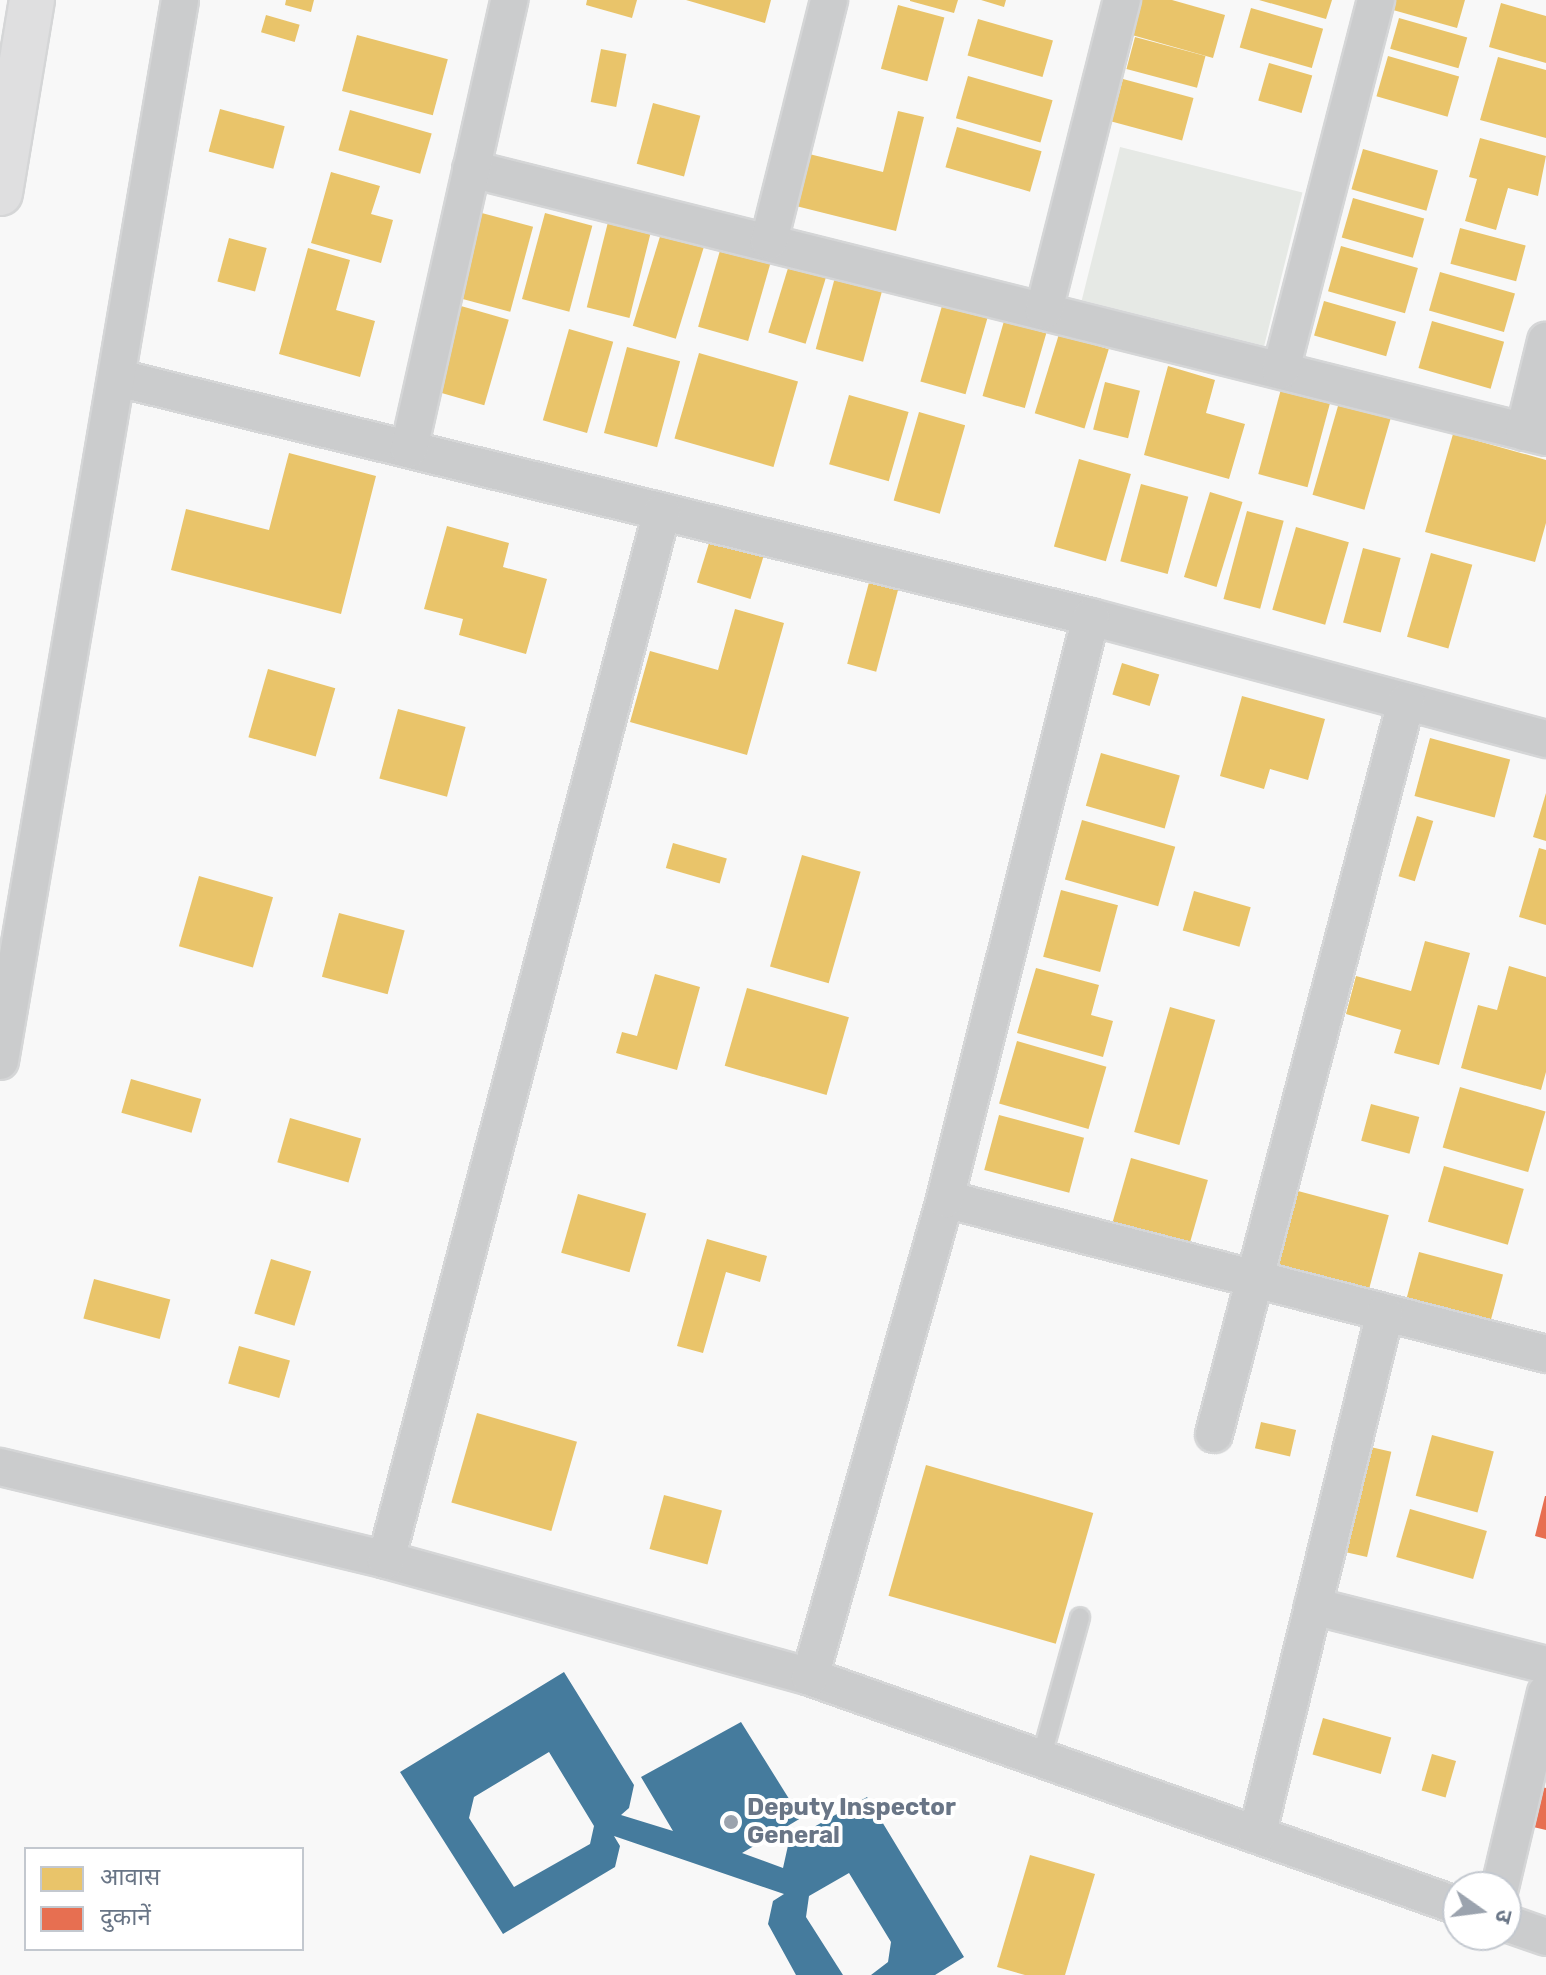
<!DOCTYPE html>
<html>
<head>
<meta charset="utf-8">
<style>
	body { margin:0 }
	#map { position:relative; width:1546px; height:1975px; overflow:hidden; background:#f8f8f8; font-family:Rubik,"Noto Sans Devanagari",sans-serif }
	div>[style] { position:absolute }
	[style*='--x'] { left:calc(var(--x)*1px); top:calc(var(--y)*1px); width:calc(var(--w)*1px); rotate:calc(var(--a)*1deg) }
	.green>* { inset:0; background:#e6e9e5; transform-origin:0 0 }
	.homes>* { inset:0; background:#e9c46a; transform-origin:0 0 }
	.shops>* { inset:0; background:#e76f51 }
	.public>* { inset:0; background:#457b9d }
	.roads { filter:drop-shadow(2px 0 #d5d6d7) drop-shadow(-2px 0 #d5d6d7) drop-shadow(0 2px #d5d6d7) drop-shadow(0 -2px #d5d6d7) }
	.service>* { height:18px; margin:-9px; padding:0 9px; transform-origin:9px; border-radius:9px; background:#cbcccd }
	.minor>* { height:36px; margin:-18px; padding:0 18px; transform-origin:18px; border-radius:18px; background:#cbcccd }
	.secondary>* { height:44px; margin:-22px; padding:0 22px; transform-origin:22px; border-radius:22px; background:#dfdfe0 }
	.dots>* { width:22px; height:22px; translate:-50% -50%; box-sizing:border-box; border:4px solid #fff; border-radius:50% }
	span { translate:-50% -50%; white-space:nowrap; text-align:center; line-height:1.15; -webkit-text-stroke:8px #fff; paint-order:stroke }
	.poi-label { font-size:24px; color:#697586; font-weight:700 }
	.left { translate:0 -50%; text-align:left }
	.legend { position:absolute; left:24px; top:1847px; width:280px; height:104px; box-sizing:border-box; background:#fff; border:2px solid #c3c8cf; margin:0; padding:10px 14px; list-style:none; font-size:24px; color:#697586 }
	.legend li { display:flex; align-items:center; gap:16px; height:40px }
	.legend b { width:40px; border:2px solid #c3c8cf }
	.north { position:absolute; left:1442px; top:1871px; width:80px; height:80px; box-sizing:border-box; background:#fff; border:2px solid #c3c8cf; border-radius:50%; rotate:104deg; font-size:22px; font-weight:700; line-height:32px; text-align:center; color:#697586 }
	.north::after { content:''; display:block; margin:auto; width:28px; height:36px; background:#9ba3ae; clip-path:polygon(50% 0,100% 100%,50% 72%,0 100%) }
</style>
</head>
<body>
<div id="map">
	<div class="green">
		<i style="left:1120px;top:147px;width:188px;height:158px;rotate:14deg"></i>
	</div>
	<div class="homes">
		<i style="clip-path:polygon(286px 0,314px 0,311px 12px,285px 5px)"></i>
		<i style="clip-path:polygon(587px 0,637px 0,632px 18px,586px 5px)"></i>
		<i style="clip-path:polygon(686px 0,771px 0,765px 23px)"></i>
		<i style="clip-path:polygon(958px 0,954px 13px,910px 1px,910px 0)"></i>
		<i style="clip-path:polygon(981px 0,1006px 0,1004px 7px)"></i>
		<i style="clip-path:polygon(1135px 0,1172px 0,1225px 15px,1213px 58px,1125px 33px)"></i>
		<i style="clip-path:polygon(1259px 0,1332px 0,1326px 19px)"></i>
		<i style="clip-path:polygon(1395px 0,1465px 0,1457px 28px,1393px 10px)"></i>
		<i style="clip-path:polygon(1501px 3px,1546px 16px,1546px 63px,1489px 47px)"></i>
		<i style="left:898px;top:5px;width:48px;height:66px;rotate:15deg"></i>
		<i style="left:1251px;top:8px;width:75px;height:41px;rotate:16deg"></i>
		<i style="left:266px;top:15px;width:35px;height:18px;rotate:16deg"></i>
		<i style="left:1399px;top:18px;width:71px;height:32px;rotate:16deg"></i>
		<i style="left:978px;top:19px;width:78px;height:38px;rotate:16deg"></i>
		<i style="left:357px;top:35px;width:94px;height:58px;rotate:15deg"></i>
		<i style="left:1135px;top:37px;width:73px;height:33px;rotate:15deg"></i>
		<i style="left:601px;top:49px;width:26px;height:54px;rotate:11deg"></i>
		<i style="left:1388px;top:56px;width:74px;height:42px;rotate:16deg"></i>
		<i style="clip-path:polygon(1498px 57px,1546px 70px,1546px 138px,1480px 120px)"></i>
		<i style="left:1269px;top:63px;width:45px;height:39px;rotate:16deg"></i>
		<i style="left:968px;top:76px;width:88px;height:44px;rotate:16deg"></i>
		<i style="left:1123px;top:79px;width:73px;height:44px;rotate:15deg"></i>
		<i style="left:653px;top:103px;width:49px;height:63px;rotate:15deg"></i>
		<i style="left:220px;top:109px;width:67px;height:44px;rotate:15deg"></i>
		<i style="left:350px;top:110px;width:85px;height:42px;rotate:16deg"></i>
		<i style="clip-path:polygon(898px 111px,924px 117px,896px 231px,792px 205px,805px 153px,883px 172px)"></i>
		<i style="left:957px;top:127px;width:88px;height:42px;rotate:16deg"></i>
		<i style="clip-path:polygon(1480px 138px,1546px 156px,1538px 196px,1508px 188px,1496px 230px,1465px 221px,1477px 179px,1469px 177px)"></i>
		<i style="left:1363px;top:149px;width:78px;height:42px;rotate:16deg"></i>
		<i style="clip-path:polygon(331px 172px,380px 186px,371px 214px,393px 220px,381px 263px,311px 243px)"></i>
		<i style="left:1353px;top:198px;width:74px;height:41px;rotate:16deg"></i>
		<i style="left:478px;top:212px;width:57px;height:88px;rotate:15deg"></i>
		<i style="left:545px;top:213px;width:49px;height:89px;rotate:15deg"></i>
		<i style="left:609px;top:218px;width:44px;height:92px;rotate:14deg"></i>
		<i style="left:1460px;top:228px;width:68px;height:37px;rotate:15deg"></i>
		<i style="left:662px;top:230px;width:45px;height:100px;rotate:17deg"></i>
		<i style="left:229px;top:238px;width:39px;height:45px;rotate:15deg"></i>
		<i style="left:1341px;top:246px;width:80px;height:47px;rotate:16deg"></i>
		<i style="left:721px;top:247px;width:52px;height:83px;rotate:16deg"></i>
		<i style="clip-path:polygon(308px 248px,350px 260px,336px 310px,375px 321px,360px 377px,279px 354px)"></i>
		<i style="left:792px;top:255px;width:39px;height:81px;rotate:17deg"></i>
		<i style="left:838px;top:266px;width:49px;height:86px;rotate:15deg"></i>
		<i style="left:1440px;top:272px;width:78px;height:40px;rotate:16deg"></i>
		<i style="left:946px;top:292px;width:47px;height:93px;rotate:16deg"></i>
		<i style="left:1324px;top:301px;width:75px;height:36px;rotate:16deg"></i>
		<i style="left:454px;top:304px;width:57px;height:89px;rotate:16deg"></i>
		<i style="left:1004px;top:321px;width:44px;height:78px;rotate:16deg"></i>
		<i style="left:1432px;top:321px;width:75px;height:49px;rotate:16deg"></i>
		<i style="left:569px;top:329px;width:46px;height:95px;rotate:16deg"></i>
		<i style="left:1059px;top:334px;width:52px;height:83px;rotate:17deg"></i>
		<i style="left:627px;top:347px;width:55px;height:89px;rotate:15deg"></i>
		<i style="left:699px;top:353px;width:103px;height:89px;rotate:16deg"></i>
		<i style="clip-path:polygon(1168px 366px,1215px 380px,1206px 413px,1245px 424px,1229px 479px,1144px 455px)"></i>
		<i style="left:1105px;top:382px;width:36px;height:49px;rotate:14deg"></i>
		<i style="left:1281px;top:389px;width:51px;height:88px;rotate:15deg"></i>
		<i style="left:1342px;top:392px;width:54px;height:107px;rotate:16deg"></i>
		<i style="left:849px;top:395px;width:62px;height:72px;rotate:16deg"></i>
		<i style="left:919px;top:412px;width:48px;height:92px;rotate:16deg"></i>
		<i style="clip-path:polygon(1453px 434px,1546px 460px,1546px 523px,1535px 562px,1425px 532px)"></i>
		<i style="clip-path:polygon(289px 453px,376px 476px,341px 614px,171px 570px,186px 509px,269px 530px)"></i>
		<i style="left:1079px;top:459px;width:54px;height:91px;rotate:16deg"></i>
		<i style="left:1141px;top:484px;width:49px;height:80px;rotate:15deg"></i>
		<i style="left:1210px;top:492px;width:34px;height:89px;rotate:17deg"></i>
		<i style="left:1247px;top:511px;width:38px;height:91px;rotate:15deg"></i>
		<i style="clip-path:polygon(447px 526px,509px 543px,503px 567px,547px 579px,526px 654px,459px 635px,463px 619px,424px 609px)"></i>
		<i style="left:1296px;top:527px;width:55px;height:86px;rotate:16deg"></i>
		<i style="left:713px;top:530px;width:56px;height:55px;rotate:17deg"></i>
		<i style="left:1363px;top:548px;width:39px;height:77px;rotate:15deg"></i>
		<i style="left:1431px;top:553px;width:43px;height:87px;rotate:16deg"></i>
		<i style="left:871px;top:575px;width:30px;height:92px;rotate:15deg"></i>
		<i style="clip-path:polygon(735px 609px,784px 623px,747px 755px,630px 722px,650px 651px,718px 670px)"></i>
		<i style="left:1122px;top:663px;width:39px;height:33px;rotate:17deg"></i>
		<i style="left:268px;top:669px;width:70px;height:71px;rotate:16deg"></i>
		<i style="clip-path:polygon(1242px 696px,1325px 719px,1308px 780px,1270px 769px,1264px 789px,1220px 776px)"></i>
		<i style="left:398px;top:709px;width:70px;height:72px;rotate:15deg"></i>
		<i style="left:1430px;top:738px;width:83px;height:60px;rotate:15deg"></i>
		<i style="left:1101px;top:753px;width:82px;height:55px;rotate:16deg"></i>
		<i style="clip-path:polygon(1546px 793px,1546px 841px,1533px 837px)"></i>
		<i style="left:1417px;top:816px;width:17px;height:63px;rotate:17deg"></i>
		<i style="left:1082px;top:820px;width:97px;height:62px;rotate:16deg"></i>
		<i style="left:673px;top:843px;width:56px;height:26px;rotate:16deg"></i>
		<i style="clip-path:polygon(1539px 848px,1546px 850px,1546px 925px,1519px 917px)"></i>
		<i style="left:802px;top:855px;width:61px;height:116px;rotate:16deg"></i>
		<i style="left:199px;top:876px;width:77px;height:73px;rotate:16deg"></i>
		<i style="left:1061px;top:890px;width:59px;height:69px;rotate:15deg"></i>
		<i style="left:1194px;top:891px;width:59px;height:41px;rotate:16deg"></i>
		<i style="left:339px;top:913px;width:68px;height:66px;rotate:15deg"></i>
		<i style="clip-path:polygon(1425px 941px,1470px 953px,1439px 1065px,1394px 1053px,1401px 1030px,1346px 1014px,1356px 976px,1411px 991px)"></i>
		<i style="clip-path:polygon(1509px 966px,1546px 977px,1546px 1072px,1541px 1090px,1461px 1068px,1478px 1005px,1497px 1010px)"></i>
		<i style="clip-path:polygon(1036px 968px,1099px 985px,1091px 1015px,1113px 1021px,1103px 1057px,1017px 1033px)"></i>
		<i style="clip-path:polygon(655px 974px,700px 987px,677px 1070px,616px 1053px,622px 1032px,637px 1036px)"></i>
		<i style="left:747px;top:988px;width:106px;height:81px;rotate:16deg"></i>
		<i style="left:1170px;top:1007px;width:47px;height:130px;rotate:16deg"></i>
		<i style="left:1017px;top:1041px;width:93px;height:65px;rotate:16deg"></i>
		<i style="left:131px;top:1079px;width:73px;height:35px;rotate:16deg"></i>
		<i style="left:1460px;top:1087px;width:89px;height:63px;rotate:16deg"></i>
		<i style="left:1371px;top:1104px;width:50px;height:38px;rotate:15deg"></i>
		<i style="left:999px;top:1115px;width:88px;height:57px;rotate:15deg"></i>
		<i style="left:290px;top:1118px;width:74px;height:46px;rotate:16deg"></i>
		<i style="left:1131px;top:1158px;width:80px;height:69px;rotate:16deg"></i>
		<i style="left:1444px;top:1166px;width:83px;height:58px;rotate:16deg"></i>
		<i style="left:1298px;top:1191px;width:94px;height:78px;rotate:15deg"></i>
		<i style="left:578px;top:1194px;width:71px;height:61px;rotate:16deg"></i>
		<i style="clip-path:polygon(707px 1239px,767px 1256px,760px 1282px,726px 1272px,703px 1353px,677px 1346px)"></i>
		<i style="left:1419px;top:1252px;width:87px;height:60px;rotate:15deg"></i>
		<i style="left:271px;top:1259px;width:42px;height:57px;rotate:17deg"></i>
		<i style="left:94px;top:1279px;width:79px;height:41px;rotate:15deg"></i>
		<i style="left:239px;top:1346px;width:53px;height:39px;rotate:16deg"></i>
		<i style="left:477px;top:1413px;width:104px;height:93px;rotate:16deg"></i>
		<i style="left:1261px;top:1422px;width:36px;height:27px;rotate:13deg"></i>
		<i style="left:1432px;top:1435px;width:64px;height:63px;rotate:15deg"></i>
		<i style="left:1366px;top:1446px;width:26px;height:108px;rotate:13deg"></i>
		<i style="left:926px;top:1465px;width:174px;height:136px;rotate:16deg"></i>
		<i style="left:664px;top:1495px;width:60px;height:56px;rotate:15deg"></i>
		<i style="left:1410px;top:1509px;width:80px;height:50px;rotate:16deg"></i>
		<i style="left:1323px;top:1718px;width:71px;height:38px;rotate:16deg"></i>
		<i style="left:1432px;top:1754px;width:25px;height:38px;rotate:16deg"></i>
		<i style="clip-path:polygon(1030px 1855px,1095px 1874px,1065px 1975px,1025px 1975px,997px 1967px)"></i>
	</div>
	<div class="shops">
		<i style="clip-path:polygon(1545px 1496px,1546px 1496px,1546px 1539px,1535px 1536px)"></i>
		<i style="clip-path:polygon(1539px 1786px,1546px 1788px,1546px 1830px,1529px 1826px)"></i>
	</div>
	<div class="public">
		<i style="clip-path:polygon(evenodd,564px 1672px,634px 1785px,629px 1808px,621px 1815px,673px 1831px,641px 1777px,741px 1722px,801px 1818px,742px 1853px,783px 1868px,789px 1841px,867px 1797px,964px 1957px,935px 1975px,871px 1975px,888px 1962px,891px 1942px,849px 1873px,809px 1896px,806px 1917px,843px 1975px,796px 1975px,768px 1924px,773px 1901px,784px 1894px,614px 1836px,620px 1846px,615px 1867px,503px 1934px,400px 1772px,564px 1672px,549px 1752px,594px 1826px,590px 1844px,514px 1887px,469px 1818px,474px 1797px,549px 1752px)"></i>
	</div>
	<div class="roads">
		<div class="service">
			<i style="--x:1041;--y:1759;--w:147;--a:-74.6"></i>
		</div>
		<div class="minor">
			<i style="--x:471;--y:169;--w:1108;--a:14"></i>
			<i style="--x:769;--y:241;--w:248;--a:-76"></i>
			<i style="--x:1044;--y:310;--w:320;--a:-75.9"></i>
			<i style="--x:1281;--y:370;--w:382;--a:-75.6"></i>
			<i style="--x:118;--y:378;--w:1002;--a:13.8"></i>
			<i style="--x:1091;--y:617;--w:471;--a:15"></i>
			<i style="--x:1524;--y:432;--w:94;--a:-76.4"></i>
			<i style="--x:409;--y:449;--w:460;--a:-77.4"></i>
			<i style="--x:0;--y:1061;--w:1076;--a:-80.37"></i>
			<i style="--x:945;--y:1199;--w:621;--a:14.46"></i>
			<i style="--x:1214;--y:1434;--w:757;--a:-75.3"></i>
			<i style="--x:0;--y:1467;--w:397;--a:13.5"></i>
			<i style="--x:386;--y:1560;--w:440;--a:15.4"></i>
			<i style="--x:810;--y:1677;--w:687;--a:19.46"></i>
			<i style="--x:386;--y:1560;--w:1084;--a:-75.25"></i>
			<i style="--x:1313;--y:1606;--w:240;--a:14.2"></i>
			<i style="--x:810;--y:1677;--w:497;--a:-74.2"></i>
			<i style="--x:945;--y:1199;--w:600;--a:-75.92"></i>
			<i style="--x:1257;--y:1835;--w:537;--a:-76.22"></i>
			<i style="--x:1500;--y:1887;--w:199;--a:-76.7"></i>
			<i style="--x:1506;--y:1923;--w:42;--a:19.3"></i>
		</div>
		<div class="secondary">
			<i style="--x:0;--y:193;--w:196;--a:-80.6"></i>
		</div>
	</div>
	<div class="dots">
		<i style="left:731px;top:1822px;background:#9ba3ae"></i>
	</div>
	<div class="poi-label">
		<span class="left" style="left:747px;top:1822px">Deputy Inspector<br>General</span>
	</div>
	<ul class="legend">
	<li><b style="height:22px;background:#e9c46a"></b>आवास</li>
	<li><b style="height:22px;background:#e76f51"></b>दुकानें</li>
	</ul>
	<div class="north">उ</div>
</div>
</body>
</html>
